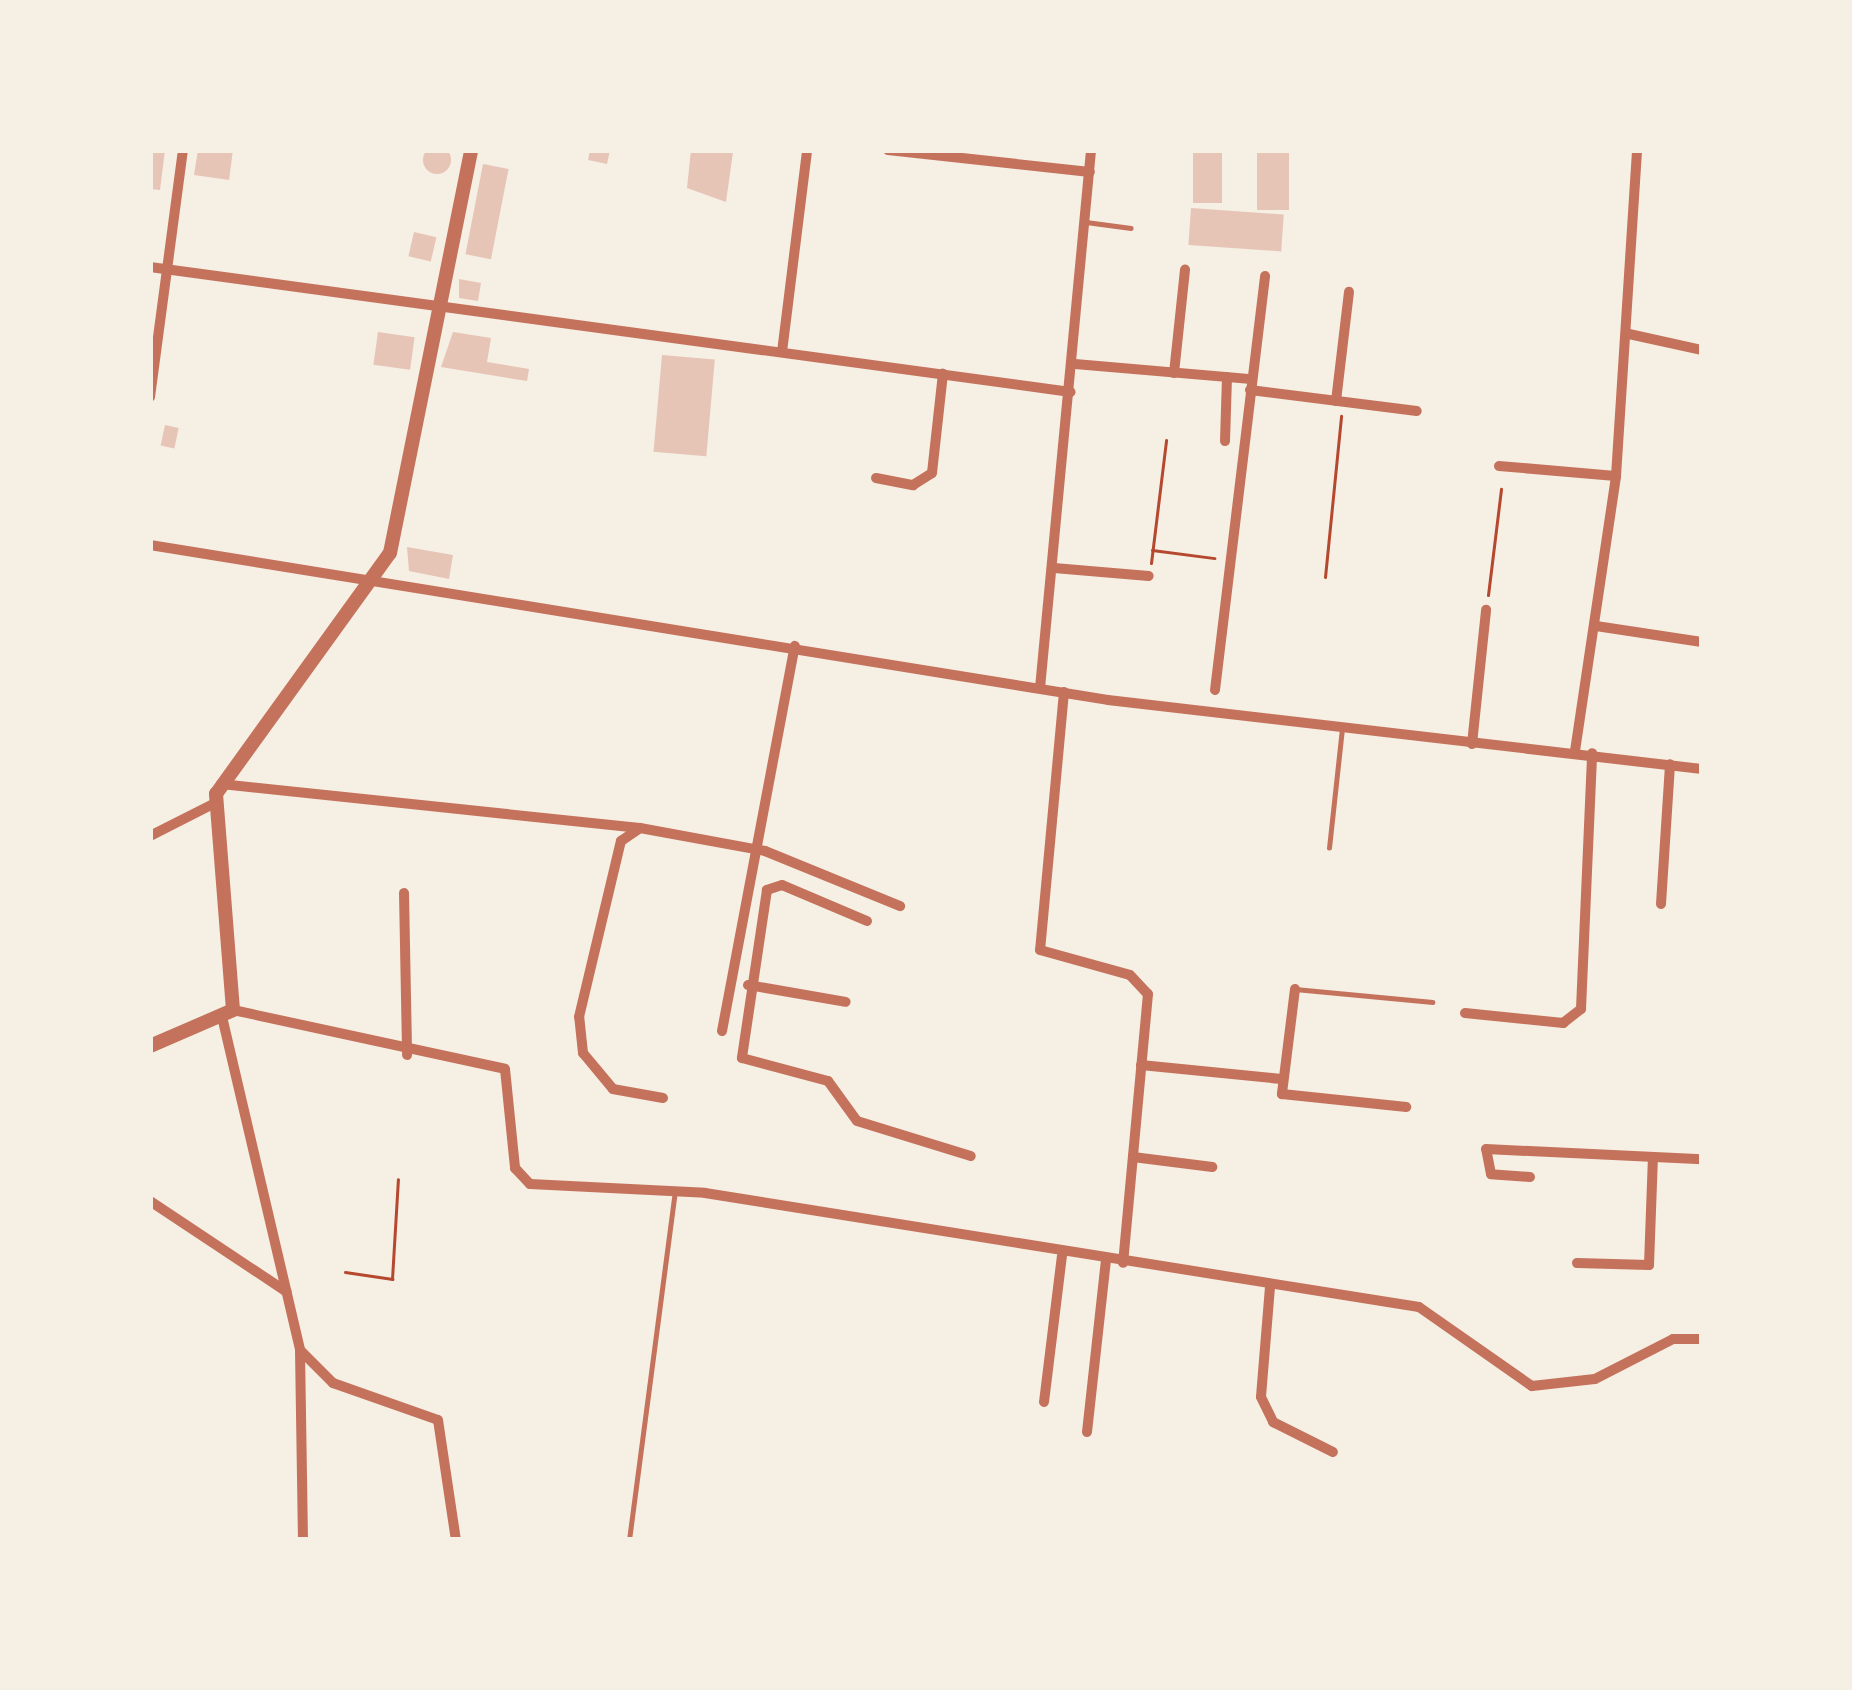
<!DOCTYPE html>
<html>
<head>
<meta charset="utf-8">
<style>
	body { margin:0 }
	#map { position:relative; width:1852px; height:1690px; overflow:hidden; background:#f6efe4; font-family:Cabin,sans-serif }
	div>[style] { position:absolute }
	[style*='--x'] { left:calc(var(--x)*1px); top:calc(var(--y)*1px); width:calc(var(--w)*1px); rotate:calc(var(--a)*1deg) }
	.building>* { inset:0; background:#e6c5b7; transform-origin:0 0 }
	.round { border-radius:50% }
	.path>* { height:3px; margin:-1.5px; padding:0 1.5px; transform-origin:1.5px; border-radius:1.5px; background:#b5482f }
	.service>* { height:4.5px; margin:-2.25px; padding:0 2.25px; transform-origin:2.25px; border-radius:2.25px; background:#c5725c }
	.minor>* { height:10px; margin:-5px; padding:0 5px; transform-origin:5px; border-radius:5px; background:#c5725c }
	.tertiary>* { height:14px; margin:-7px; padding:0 7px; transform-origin:7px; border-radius:7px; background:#c5725c }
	span { translate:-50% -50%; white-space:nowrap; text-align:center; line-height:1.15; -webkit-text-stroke:10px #f6efe4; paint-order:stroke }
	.frame { position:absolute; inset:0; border:153px solid #f6efe4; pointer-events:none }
</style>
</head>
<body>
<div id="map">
	<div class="building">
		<i class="round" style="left:423px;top:146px;width:28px;height:28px"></i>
		<i style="clip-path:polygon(150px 150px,165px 150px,160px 190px,150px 189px)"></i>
		<i style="clip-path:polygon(198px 150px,233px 150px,229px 180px,194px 175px)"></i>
		<i style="clip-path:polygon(590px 150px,610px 150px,607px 164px,588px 160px)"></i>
		<i style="clip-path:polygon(691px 150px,733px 152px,726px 202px,687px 188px)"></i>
		<i style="left:1193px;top:150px;width:29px;height:53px"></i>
		<i style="left:1257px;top:150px;width:32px;height:60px"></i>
		<i style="left:483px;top:164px;width:26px;height:92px;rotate:11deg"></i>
		<i style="left:1191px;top:208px;width:93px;height:37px;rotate:4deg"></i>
		<i style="left:414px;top:232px;width:23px;height:25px;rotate:13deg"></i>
		<i style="clip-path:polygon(459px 279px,481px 283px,478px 301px,459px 298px)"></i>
		<i style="left:378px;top:332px;width:37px;height:33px;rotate:8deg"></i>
		<i style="clip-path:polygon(453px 332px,491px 338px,487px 362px,529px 369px,527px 381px,441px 367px)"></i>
		<i style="left:662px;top:355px;width:53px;height:97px;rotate:5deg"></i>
		<i style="left:165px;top:425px;width:14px;height:21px;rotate:12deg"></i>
		<i style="clip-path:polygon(407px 547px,453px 555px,449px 579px,409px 571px)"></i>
	</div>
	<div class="path">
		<i style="--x:1152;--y:550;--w:63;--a:7.4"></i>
		<i style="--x:1151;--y:563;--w:124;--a:-83"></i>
		<i style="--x:1325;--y:577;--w:162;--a:-84.3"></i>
		<i style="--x:1488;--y:595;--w:107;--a:-83"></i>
		<i style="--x:345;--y:1272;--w:48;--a:8.5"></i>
		<i style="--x:392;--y:1279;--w:100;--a:-86.6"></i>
	</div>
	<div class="service">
		<i style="--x:1086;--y:222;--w:45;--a:7.6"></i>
		<i style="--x:1329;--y:848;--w:121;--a:-83.8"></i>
		<i style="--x:1295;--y:989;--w:138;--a:5.4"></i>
		<i style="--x:629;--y:1540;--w:347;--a:-82.5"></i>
	</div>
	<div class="minor">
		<i style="--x:888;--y:150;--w:203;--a:6.2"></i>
		<i style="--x:150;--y:267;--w:929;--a:7.73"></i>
		<i style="--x:1629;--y:334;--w:75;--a:12.4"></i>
		<i style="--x:782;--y:352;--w:204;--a:-82.9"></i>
		<i style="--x:1075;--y:364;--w:177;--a:4.9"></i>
		<i style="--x:1174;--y:373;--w:104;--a:-83.9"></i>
		<i style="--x:1250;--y:390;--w:168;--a:7.2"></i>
		<i style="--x:150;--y:397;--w:249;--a:-82.4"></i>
		<i style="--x:1336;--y:401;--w:110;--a:-83.2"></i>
		<i style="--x:1225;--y:441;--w:64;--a:-88.2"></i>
		<i style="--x:1499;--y:466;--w:117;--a:4.9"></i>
		<i style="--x:876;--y:478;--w:38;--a:11"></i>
		<i style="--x:913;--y:485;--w:22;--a:-32"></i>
		<i style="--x:932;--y:473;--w:100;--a:-83.7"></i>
		<i style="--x:150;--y:545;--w:970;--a:9.19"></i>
		<i style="--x:1108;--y:700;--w:598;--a:6.63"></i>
		<i style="--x:1054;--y:568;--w:95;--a:4.8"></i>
		<i style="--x:1596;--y:626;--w:107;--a:8.6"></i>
		<i style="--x:1040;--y:688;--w:540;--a:-84.58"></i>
		<i style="--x:1215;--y:690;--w:417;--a:-83.1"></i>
		<i style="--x:1064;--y:692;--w:259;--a:95.3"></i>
		<i style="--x:1040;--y:950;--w:93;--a:15.5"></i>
		<i style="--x:1130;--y:975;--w:26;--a:47"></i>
		<i style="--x:1148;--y:994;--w:270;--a:95.3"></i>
		<i style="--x:1472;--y:744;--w:135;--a:-84"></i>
		<i style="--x:1575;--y:751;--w:278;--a:-81.5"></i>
		<i style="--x:1616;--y:476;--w:327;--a:-86.3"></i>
		<i style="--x:221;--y:784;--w:421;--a:6"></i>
		<i style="--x:150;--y:836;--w:71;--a:-26.9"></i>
		<i style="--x:404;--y:893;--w:162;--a:88.9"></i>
		<i style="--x:1661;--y:904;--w:140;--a:-86.3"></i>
		<i style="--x:867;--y:921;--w:92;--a:-157"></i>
		<i style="--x:782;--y:885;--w:16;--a:162"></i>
		<i style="--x:767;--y:890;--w:170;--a:98.5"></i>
		<i style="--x:742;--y:1058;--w:89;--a:15"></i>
		<i style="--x:828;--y:1081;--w:49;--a:54.1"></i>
		<i style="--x:857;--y:1121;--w:119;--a:17.1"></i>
		<i style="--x:748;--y:985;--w:99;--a:9.8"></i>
		<i style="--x:1295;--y:989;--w:106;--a:97.1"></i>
		<i style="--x:1282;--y:1094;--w:125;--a:6"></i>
		<i style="--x:233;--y:1010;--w:278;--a:12.2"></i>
		<i style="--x:505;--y:1069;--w:100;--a:84.2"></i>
		<i style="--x:515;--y:1168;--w:22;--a:47"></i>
		<i style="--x:530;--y:1184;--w:175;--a:2.9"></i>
		<i style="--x:705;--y:1193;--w:723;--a:9.07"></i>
		<i style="--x:1419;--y:1307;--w:138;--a:35"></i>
		<i style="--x:1532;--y:1386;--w:63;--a:-6.3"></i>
		<i style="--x:1595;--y:1379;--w:88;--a:-27.1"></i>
		<i style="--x:1673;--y:1339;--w:29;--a:0"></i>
		<i style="--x:1465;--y:1013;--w:99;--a:5.8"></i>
		<i style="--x:1563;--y:1023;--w:23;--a:-38"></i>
		<i style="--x:1581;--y:1009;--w:256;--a:-87.5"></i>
		<i style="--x:223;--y:1021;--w:338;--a:76.8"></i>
		<i style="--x:300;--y:1350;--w:47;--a:45"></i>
		<i style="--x:333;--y:1383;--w:111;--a:19.4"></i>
		<i style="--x:438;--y:1420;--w:121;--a:81.5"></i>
		<i style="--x:722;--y:1031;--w:392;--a:-79.3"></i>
		<i style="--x:1141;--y:1065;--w:141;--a:5.7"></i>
		<i style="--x:663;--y:1098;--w:51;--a:-169.8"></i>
		<i style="--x:613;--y:1089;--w:47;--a:-129.8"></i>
		<i style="--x:583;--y:1053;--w:36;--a:-96"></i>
		<i style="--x:579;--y:1017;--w:181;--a:-76.6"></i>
		<i style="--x:621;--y:841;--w:23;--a:-34"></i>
		<i style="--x:640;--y:828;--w:127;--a:10.4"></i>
		<i style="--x:765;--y:851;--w:146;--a:22.2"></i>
		<i style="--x:1133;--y:1157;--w:80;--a:7.2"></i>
		<i style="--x:1530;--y:1177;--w:39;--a:-176"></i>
		<i style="--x:1491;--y:1174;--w:25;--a:-101"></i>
		<i style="--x:1486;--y:1149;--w:216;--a:2.7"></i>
		<i style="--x:150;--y:1201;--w:164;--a:33.6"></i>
		<i style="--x:1577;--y:1263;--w:72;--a:1.6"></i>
		<i style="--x:1649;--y:1265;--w:108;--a:-87.9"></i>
		<i style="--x:1270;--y:1287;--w:110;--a:94.7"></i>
		<i style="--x:1261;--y:1397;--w:28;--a:64"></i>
		<i style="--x:1273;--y:1422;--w:67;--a:26.6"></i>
		<i style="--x:300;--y:1350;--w:190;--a:89.1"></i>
		<i style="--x:1044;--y:1402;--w:147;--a:-83"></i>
		<i style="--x:1087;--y:1432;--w:172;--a:-83.7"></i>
	</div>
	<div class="tertiary">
		<i style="--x:150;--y:1046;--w:90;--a:-23.4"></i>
		<i style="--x:233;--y:1010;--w:217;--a:-94.5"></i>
		<i style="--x:216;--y:794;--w:297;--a:-54.2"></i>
		<i style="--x:390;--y:553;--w:411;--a:-78.6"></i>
	</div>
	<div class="frame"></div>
</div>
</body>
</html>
